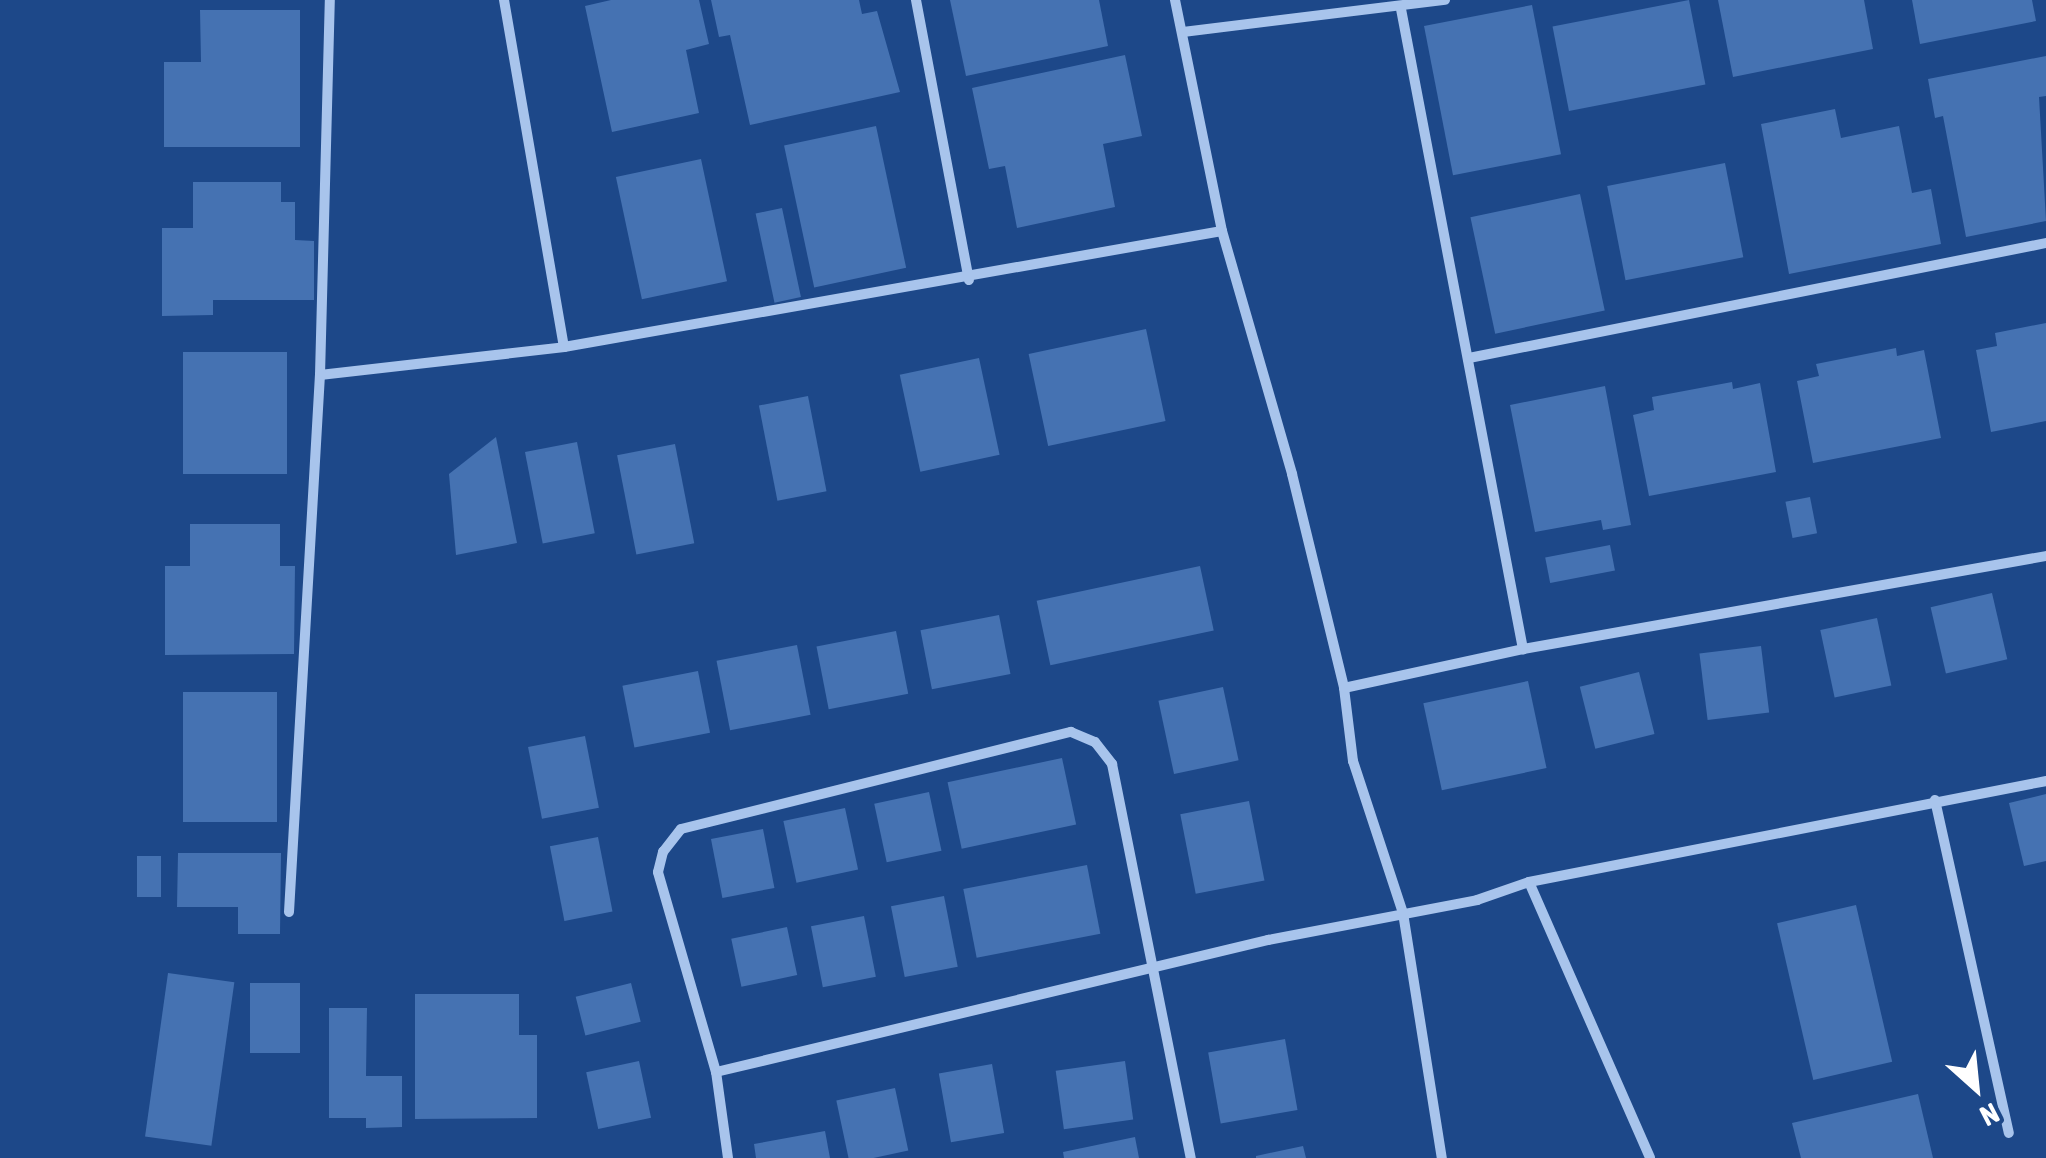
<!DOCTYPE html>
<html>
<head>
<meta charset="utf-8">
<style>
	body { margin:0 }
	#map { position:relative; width:2046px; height:1158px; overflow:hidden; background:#1d4889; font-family:"Asap Condensed",sans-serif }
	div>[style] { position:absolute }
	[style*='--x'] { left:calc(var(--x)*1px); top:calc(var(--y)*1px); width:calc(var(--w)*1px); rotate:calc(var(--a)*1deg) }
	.building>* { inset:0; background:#4572b2; transform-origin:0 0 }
	.minor>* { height:10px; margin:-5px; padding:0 5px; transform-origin:5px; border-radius:5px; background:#a8c4ec }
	span { translate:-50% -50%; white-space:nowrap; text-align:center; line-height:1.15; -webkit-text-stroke:10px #1d4889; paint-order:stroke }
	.north { position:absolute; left:1926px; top:1038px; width:100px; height:100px; -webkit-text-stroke:8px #1d4889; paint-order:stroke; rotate:153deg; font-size:28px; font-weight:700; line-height:40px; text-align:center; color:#fff }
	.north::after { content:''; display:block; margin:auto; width:35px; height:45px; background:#fff; clip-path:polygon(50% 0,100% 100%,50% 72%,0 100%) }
</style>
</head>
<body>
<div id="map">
	<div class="building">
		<i style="clip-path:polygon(611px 0,699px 0,709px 44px,686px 50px,699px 113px,612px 132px,585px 6px)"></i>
		<i style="clip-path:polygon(711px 0,859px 0,862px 14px,877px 11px,900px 92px,750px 125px,730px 35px,719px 37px)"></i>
		<i style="clip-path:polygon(950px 0,1099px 0,1108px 46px,966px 76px)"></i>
		<i style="left:1689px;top:0;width:86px;height:139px;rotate:79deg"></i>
		<i style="clip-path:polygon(1718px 0,1864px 0,1873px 49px,1733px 77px)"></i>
		<i style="clip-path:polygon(1912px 0,2032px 0,2036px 21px,1920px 44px)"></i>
		<i style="left:1532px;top:5px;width:152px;height:110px;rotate:79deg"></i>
		<i style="clip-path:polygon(200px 10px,300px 10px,300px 147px,164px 147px,164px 62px,201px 62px)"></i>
		<i style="clip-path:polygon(1125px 55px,1142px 136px,1103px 144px,1115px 207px,1017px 228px,1005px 166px,989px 169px,972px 88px)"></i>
		<i style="clip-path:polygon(2046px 56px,2046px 96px,2039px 97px,2046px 221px,1966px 237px,1943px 116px,1935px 118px,1928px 79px)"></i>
		<i style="clip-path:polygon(1835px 109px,1841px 138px,1899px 126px,1912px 193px,1931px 189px,1941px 244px,1789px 274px,1761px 124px)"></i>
		<i style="left:876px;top:126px;width:145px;height:94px;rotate:78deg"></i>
		<i style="left:701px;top:159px;width:125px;height:87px;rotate:78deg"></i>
		<i style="left:1725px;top:163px;width:96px;height:120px;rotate:79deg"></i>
		<i style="clip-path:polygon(193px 182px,281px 182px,281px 202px,295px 202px,295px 240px,314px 241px,314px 300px,213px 300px,213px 315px,162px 316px,162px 228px,193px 228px)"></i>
		<i style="left:1580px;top:194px;width:119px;height:112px;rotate:78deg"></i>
		<i style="left:782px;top:208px;width:91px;height:27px;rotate:78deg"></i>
		<i style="clip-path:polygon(2046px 323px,2046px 421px,1991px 432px,1976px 350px,1997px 346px,1995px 333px)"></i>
		<i style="left:1146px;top:329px;width:94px;height:120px;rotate:78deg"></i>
		<i style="clip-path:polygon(1896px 348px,1897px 356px,1924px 350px,1941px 438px,1813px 463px,1797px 381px,1819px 376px,1816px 364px)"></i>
		<i style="left:287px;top:352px;width:122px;height:104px;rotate:90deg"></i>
		<i style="left:979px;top:358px;width:99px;height:81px;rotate:78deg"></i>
		<i style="clip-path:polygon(1732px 382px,1733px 389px,1760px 383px,1776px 472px,1649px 496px,1633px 415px,1654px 410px,1652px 397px)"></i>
		<i style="clip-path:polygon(1605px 386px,1631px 525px,1603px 530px,1601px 520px,1535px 532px,1510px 405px)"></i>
		<i style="left:808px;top:396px;width:97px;height:50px;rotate:79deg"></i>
		<i style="clip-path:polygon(496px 437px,517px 543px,456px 555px,449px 474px)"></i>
		<i style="left:577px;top:442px;width:93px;height:53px;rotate:79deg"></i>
		<i style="left:675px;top:444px;width:101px;height:59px;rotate:79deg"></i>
		<i style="left:1810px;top:497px;width:37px;height:25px;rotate:79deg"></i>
		<i style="clip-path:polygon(190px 524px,280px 524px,280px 566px,295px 566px,294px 654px,165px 655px,165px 566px,190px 566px)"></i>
		<i style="left:1610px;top:545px;width:26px;height:66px;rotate:79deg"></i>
		<i style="left:1200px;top:566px;width:66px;height:167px;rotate:78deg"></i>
		<i style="left:1992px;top:593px;width:68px;height:63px;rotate:77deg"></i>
		<i style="left:999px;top:615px;width:60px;height:80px;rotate:79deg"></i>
		<i style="left:1877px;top:618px;width:69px;height:58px;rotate:78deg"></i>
		<i style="left:896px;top:631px;width:64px;height:81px;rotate:79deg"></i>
		<i style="left:797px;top:645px;width:71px;height:82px;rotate:79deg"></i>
		<i style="left:1761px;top:646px;width:67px;height:62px;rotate:83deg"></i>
		<i style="left:698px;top:671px;width:63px;height:77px;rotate:79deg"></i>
		<i style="left:1639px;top:672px;width:64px;height:61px;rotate:76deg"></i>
		<i style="left:1528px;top:681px;width:89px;height:107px;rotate:78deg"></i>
		<i style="left:1223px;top:687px;width:75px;height:66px;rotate:78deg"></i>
		<i style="left:183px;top:692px;width:94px;height:130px"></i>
		<i style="left:585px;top:736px;width:73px;height:58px;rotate:79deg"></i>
		<i style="left:1062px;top:758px;width:68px;height:117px;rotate:78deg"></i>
		<i style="left:929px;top:792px;width:60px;height:56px;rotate:78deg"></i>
		<i style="clip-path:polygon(2046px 794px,2046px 861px,2024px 866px,2009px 803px)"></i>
		<i style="left:1249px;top:801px;width:81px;height:70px;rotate:79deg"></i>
		<i style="left:845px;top:808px;width:63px;height:63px;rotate:78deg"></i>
		<i style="left:763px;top:829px;width:60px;height:53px;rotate:79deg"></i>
		<i style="left:598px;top:837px;width:76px;height:49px;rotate:79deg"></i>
		<i style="clip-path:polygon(178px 853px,281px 853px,280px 934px,238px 934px,238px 907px,177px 907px)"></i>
		<i style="left:161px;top:856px;width:41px;height:24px;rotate:90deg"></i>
		<i style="left:1087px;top:865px;width:70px;height:126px;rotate:79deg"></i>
		<i style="left:944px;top:896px;width:72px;height:54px;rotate:79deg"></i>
		<i style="left:1856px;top:905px;width:161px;height:81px;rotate:77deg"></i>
		<i style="left:864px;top:916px;width:62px;height:54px;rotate:79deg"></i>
		<i style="left:787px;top:927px;width:49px;height:57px;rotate:78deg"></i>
		<i style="left:168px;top:973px;width:67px;height:165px;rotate:8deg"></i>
		<i style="left:250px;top:983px;width:50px;height:70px"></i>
		<i style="left:631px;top:983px;width:40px;height:57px;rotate:76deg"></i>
		<i style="clip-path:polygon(415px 994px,519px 994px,519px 1035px,537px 1035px,537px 1118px,415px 1119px)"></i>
		<i style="clip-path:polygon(329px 1008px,367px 1008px,366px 1076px,402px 1076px,402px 1127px,366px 1128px,366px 1118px,329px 1118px)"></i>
		<i style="left:1285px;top:1039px;width:72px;height:78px;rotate:80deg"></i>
		<i style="left:639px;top:1061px;width:58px;height:54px;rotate:78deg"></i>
		<i style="left:1125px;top:1061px;width:59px;height:70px;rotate:82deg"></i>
		<i style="left:992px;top:1064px;width:70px;height:54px;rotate:80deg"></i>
		<i style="left:895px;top:1088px;width:64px;height:60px;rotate:78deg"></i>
		<i style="clip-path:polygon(1918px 1094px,1933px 1158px,1801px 1158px,1792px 1123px)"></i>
		<i style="clip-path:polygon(825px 1131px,830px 1158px,756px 1158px,754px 1144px)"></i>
		<i style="clip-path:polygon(1135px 1137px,1139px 1158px,1064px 1158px,1063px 1152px)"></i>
		<i style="clip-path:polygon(1303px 1146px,1306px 1158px,1256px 1158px,1256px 1156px)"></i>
	</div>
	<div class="minor">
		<i style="--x:504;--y:0;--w:352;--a:80.2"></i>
		<i style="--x:916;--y:0;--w:285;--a:79.3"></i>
		<i style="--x:1175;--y:0;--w:236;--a:78.5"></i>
		<i style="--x:1222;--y:231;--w:253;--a:73.9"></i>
		<i style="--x:1292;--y:474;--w:220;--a:76.3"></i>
		<i style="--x:1344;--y:688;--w:74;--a:83"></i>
		<i style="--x:1353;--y:761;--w:160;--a:71.8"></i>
		<i style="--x:1403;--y:913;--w:248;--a:81"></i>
		<i style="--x:1401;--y:9;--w:652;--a:79.21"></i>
		<i style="--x:1183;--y:32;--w:264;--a:-7"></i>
		<i style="--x:1469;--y:358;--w:588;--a:-11.27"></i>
		<i style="--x:320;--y:375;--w:246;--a:-6.5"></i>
		<i style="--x:564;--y:347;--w:668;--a:-10"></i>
		<i style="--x:1344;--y:688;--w:183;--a:-12.3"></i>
		<i style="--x:1523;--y:649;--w:531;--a:-10.08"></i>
		<i style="--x:1935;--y:800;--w:341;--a:77.5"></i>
		<i style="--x:1529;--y:882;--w:301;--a:66.3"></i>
		<i style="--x:289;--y:912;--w:538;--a:-86.7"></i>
		<i style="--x:320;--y:375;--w:375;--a:-88.5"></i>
		<i style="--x:716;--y:1072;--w:568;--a:-13.45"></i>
		<i style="--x:1268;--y:940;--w:213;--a:-10.8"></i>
		<i style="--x:1477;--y:900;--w:55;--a:-19.1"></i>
		<i style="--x:1529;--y:882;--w:527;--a:-11.05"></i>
		<i style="--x:728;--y:1158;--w:87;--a:-97.9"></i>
		<i style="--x:716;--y:1072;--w:208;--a:-106.2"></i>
		<i style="--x:658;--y:872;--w:21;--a:-76"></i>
		<i style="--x:663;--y:852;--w:29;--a:-52"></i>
		<i style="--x:681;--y:829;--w:402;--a:-14"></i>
		<i style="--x:1071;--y:732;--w:26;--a:23"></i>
		<i style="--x:1095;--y:742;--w:28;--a:52"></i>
		<i style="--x:1112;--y:764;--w:402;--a:78.7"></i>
	</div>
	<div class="north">N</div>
</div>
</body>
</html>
